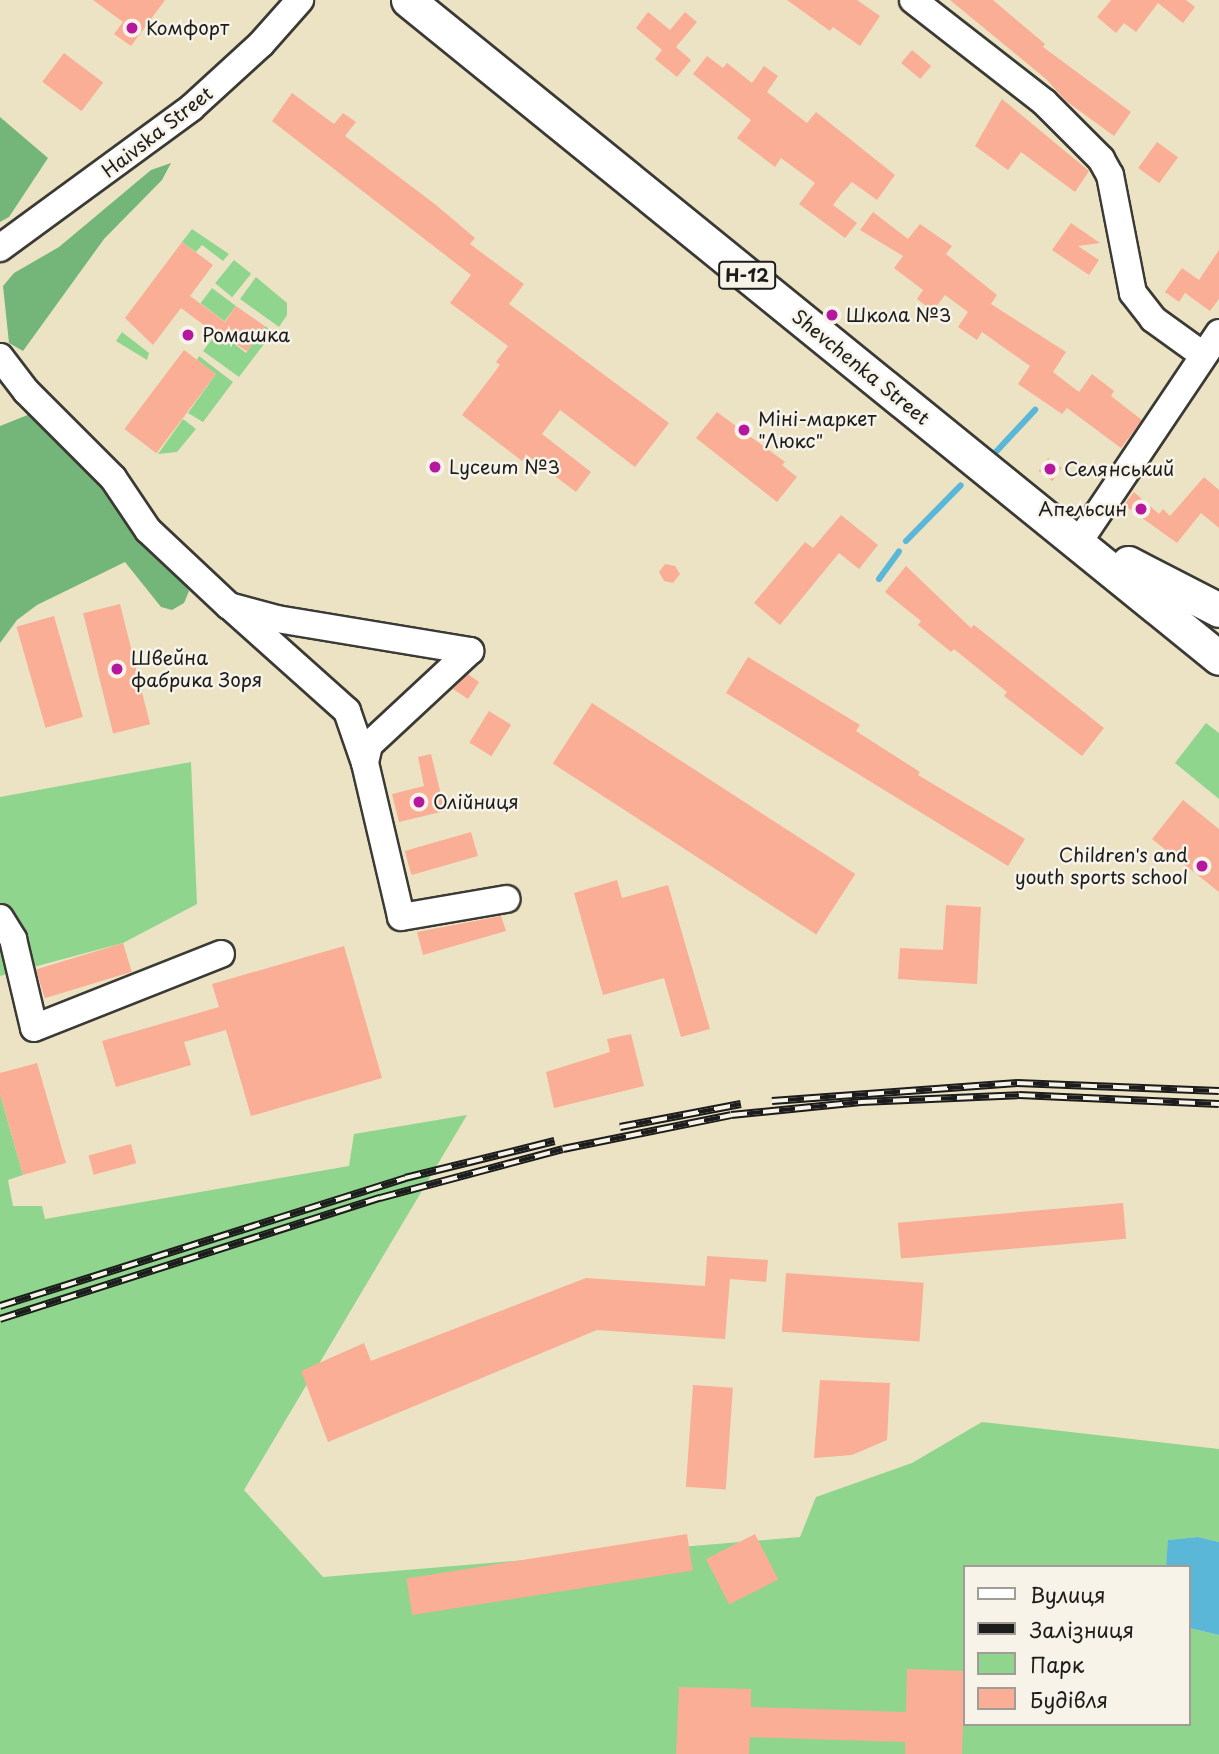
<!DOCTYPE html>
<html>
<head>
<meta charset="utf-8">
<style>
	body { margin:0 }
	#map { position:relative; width:1219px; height:1754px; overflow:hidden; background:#ece3c4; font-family:"Playpen Sans",sans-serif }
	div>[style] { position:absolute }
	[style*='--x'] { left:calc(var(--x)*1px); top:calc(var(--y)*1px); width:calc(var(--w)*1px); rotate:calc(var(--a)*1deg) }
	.green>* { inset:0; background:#90d58e; transform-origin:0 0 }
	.forest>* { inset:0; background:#74b679 }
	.water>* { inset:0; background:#5ab7d8 }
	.stream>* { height:6px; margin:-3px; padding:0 3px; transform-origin:3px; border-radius:3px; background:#5ab7d8 }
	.building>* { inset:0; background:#f9ae95; transform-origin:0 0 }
	.roads { filter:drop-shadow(2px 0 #3b3a35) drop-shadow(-2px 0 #3b3a35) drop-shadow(0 2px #3b3a35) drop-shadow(0 -2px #3b3a35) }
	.minor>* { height:26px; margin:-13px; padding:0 13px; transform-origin:13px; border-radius:13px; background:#fff }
	.major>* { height:33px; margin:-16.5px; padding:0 16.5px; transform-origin:16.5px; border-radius:16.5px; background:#fff }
	.rail>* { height:8px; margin-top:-4px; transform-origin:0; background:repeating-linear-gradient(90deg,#f7f3e8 0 16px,#1c1c1c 0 32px); box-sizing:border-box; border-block:2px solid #1c1c1c }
	.dots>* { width:19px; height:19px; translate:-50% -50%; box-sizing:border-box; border:4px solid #f7f3e8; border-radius:50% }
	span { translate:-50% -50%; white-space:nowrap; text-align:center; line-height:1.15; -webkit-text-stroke:5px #f7f3e8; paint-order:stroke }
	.shield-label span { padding:2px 5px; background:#f7f3e8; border:2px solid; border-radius:5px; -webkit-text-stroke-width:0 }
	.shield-label { font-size:18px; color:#1c1c1c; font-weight:700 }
	.poi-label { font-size:19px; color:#1c1c1c }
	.left { translate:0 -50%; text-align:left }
	.right { translate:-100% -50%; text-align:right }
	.street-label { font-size:19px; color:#1c1c1c }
	.legend { position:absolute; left:963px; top:1565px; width:228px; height:161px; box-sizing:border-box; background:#f7f3e8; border:2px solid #9f9d96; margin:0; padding:9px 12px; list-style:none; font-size:21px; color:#1c1c1c }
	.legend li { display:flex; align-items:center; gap:14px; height:35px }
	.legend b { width:35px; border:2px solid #9f9d96 }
</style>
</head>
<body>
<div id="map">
	<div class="green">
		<i style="clip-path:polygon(192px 229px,229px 254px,223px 261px,202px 245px,196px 252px,182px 242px)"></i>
		<i style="left:234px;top:260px;width:22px;height:30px;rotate:39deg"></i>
		<i style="clip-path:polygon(256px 277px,287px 303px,287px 315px,279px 327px,240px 299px)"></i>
		<i style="left:212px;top:288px;width:30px;height:19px;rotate:37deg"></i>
		<i style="clip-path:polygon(265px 326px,273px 332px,239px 377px,203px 351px,218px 331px,246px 353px)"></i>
		<i style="clip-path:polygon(122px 332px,149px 353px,147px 360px,116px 341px)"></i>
		<i style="clip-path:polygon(199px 356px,233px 382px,203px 422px,188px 413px,216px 374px,197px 360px)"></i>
		<i style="clip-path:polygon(183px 419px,196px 429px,177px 452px,158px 454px)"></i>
		<i style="clip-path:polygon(1206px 723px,1219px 733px,1219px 799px,1175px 763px)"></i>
		<i style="clip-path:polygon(191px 762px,197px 904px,123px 943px,0 976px,0 797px)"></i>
		<i style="clip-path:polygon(0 1094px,23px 1175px,8px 1180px,13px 1206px,42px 1206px,45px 1219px,349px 1166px,354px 1134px,467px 1115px,244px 1490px,323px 1577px,800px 1537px,816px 1497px,912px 1463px,982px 1422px,1219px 1449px,1219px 1542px,1198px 1537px,1169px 1540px,1166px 1567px,965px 1567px,965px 1724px,1189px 1724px,1189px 1628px,1219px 1635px,1219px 1754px,0 1754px)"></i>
	</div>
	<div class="forest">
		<i style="clip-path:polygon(0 117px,48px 158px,9px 217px,0 222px)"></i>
		<i style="clip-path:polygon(171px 163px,162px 180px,104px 239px,23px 351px,9px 343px,3px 286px,14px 273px,59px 247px,151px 170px)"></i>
		<i style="clip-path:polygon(30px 414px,80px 459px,125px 520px,179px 576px,189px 591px,184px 603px,172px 610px,161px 607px,125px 562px,37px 605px,17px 620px,0 643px,0 426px)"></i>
	</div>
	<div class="water">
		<i style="clip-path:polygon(1198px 1537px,1219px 1542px,1219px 1635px,1189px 1628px,1189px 1567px,1166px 1567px,1168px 1540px)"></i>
	</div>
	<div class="stream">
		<i style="--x:993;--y:455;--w:62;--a:-47"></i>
		<i style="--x:906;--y:541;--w:78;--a:-45.5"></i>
		<i style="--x:879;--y:579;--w:34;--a:-54"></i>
	</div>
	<div class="building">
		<i style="clip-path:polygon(93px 0,165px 0,131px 46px,114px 34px,123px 22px)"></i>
		<i style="clip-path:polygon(787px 0,857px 0,880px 16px,860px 46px,833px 27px,830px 31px)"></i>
		<i style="clip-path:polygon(950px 0,993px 0,1045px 44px,1043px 47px,1131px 112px,1114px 136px,1066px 101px,1046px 79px)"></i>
		<i style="clip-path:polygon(1111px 0,1186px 0,1195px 7px,1183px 23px,1158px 3px,1136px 32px,1124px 23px,1116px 33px,1097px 17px)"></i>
		<i style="clip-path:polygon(648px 12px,670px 30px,685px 12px,697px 22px,676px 47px,691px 60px,677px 77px,655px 59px,662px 50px,636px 28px)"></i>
		<i style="left:912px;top:50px;width:25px;height:17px;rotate:40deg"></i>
		<i style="left:64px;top:53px;width:49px;height:36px;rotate:37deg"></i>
		<i style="clip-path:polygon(707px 56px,723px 68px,727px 63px,752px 83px,764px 66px,778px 76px,767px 92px,807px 123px,816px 112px,895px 175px,877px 200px,852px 182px,842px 193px,833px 205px,857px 223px,845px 238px,799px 204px,815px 183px,781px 158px,775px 167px,737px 138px,751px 120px,693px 74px)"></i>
		<i style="clip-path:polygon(292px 93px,334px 124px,343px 113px,356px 122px,345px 136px,436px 205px,475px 238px,470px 244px,524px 284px,509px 304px,669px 423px,635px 467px,560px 410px,542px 434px,591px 472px,576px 492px,527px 455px,522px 461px,462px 415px,500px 365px,496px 362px,508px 346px,450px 303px,471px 275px,272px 121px)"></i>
		<i style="clip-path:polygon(1002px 99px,1089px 171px,1075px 192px,1021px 152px,1008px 170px,975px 146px)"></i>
		<i style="left:1157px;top:142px;width:26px;height:32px;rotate:36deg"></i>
		<i style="clip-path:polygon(873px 212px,908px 239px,920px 224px,952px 246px,946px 254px,997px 295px,991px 304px,1066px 352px,1053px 372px,1079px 392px,1092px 374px,1114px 391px,1111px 396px,1142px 420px,1121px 448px,1067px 408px,1062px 414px,1018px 384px,1030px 366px,982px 332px,977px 340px,958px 327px,968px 312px,945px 295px,933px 311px,917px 299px,923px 290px,894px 268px,903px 256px,860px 230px)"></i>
		<i style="clip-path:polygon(1071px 223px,1100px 243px,1078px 246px,1099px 260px,1089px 275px,1052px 250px)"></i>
		<i style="clip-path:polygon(182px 242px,213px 265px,190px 296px,225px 322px,216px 334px,181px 308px,153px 345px,125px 318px)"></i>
		<i style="clip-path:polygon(1219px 250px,1219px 299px,1210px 311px,1185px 293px,1179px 302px,1165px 292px,1182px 268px,1199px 280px)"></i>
		<i style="left:236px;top:306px;width:35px;height:31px;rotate:35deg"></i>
		<i style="left:184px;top:350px;width:40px;height:99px;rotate:37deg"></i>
		<i style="clip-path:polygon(717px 412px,785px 462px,782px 465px,797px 477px,777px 502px,696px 438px)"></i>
		<i style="left:1048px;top:458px;width:17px;height:16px;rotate:36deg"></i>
		<i style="clip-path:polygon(1204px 477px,1219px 490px,1219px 528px,1201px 513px,1177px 543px,1124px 505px,1134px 492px,1159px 514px,1163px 509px,1170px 516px)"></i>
		<i style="clip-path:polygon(841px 515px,878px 545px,859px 569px,839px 553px,780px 625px,754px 603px,805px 542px,813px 548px)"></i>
		<i style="clip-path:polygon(665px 564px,675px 566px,680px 574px,673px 583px,664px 581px,659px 572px)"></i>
		<i style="clip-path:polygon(906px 566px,971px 628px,974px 625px,1104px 728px,1082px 756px,1004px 696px,1007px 692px,954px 649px,951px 652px,918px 625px,921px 621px,885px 592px)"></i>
		<i style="left:120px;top:604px;width:124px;height:38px;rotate:76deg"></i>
		<i style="left:54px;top:616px;width:105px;height:39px;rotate:74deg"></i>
		<i style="clip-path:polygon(748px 657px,860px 725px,856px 731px,920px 772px,918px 775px,1025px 839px,1008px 866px,726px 693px)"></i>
		<i style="clip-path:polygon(468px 674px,479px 682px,468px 699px,453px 689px)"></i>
		<i style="left:592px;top:703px;width:314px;height:72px;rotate:33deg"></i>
		<i style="left:489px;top:711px;width:26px;height:37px;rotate:32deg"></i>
		<i style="clip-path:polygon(431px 754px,445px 811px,399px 822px,392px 794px,424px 786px,418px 757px)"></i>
		<i style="clip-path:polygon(1183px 800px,1219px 829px,1219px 892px,1152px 839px)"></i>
		<i style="left:471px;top:832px;width:25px;height:69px;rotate:74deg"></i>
		<i style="clip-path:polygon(617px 880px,622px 898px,668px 885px,710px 1029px,681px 1037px,664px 978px,603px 995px,574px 893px)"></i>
		<i style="clip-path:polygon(946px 905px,981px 907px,977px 984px,898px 979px,900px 948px,943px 950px)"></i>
		<i style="clip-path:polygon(501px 916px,506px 931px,423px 955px,417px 932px)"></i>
		<i style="left:123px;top:943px;width:30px;height:91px;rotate:73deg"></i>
		<i style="clip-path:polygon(344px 946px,382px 1078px,251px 1116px,226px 1030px,184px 1042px,191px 1065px,116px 1087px,102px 1041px,219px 1007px,212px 984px)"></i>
		<i style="clip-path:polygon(631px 1034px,644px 1086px,554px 1108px,546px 1072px,610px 1052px,607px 1039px)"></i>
		<i style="clip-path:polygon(37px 1063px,66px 1163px,23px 1175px,0 1094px,0 1073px)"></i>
		<i style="left:131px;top:1144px;width:20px;height:44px;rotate:75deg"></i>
		<i style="left:1123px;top:1203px;width:36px;height:226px;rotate:85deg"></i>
		<i style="clip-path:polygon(707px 1256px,768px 1260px,766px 1282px,730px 1279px,725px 1339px,597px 1330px,328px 1442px,301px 1371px,364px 1343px,371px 1361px,586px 1278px,705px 1286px)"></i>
		<i style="left:786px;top:1273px;width:138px;height:59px;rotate:4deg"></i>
		<i style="clip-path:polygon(820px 1380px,890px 1383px,887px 1440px,852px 1455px,814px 1458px)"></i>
		<i style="left:693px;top:1385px;width:40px;height:102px;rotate:4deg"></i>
		<i style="left:687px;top:1534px;width:37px;height:284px;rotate:81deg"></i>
		<i style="left:755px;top:1534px;width:51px;height:55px;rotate:63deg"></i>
		<i style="clip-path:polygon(907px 1669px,965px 1671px,962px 1754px,905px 1754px,905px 1742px,750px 1737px,749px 1754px,676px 1754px,679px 1687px,751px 1689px,751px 1707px,906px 1712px)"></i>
	</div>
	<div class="roads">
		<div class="minor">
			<i style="--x:913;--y:0;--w:166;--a:37.9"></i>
			<i style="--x:1044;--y:102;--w:81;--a:45"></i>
			<i style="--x:1101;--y:159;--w:18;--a:61"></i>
			<i style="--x:1110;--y:175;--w:120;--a:79"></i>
			<i style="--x:1133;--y:293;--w:33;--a:52"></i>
			<i style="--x:1153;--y:319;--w:62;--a:35.8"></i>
			<i style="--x:0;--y:248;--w:237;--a:-36.2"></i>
			<i style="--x:191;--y:108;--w:95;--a:-42.4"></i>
			<i style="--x:261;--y:44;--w:59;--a:-48.4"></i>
			<i style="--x:0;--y:357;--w:43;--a:52.6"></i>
			<i style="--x:26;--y:391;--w:123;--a:45"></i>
			<i style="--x:113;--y:478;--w:63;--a:56.1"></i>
			<i style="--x:148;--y:530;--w:111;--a:43.2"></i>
			<i style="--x:229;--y:606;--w:50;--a:15.2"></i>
			<i style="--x:277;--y:619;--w:196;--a:9.4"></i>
			<i style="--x:470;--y:651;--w:138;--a:137.1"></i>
			<i style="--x:369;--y:745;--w:18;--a:103"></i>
			<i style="--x:365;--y:763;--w:158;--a:76.8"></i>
			<i style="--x:401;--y:917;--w:107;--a:-9.7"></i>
			<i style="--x:1078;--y:543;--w:253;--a:-56.1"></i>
			<i style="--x:233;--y:609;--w:153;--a:41.8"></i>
			<i style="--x:347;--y:711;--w:55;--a:70.9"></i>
			<i style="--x:0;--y:918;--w:25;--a:58"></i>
			<i style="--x:13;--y:939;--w:91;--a:76.7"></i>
			<i style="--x:34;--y:1028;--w:201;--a:-21.6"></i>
		</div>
		<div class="major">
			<i style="--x:408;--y:0;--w:1044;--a:39.05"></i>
			<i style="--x:1128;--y:563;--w:102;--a:27.3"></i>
		</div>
	</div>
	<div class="rail">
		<i style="--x:772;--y:1101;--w:246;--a:-4.2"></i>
		<i style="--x:1017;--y:1083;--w:202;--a:2.3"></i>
		<i style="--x:620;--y:1127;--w:123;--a:-10.8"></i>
		<i style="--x:0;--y:1306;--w:425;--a:-17.5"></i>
		<i style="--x:405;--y:1178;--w:154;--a:-13.9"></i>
		<i style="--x:0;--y:1319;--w:399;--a:-17.7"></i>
		<i style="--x:380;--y:1198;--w:189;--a:-15"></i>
		<i style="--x:563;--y:1149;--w:171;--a:-11.4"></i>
		<i style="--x:731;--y:1115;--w:131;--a:-5.7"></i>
		<i style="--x:861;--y:1102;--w:158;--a:-2.5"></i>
		<i style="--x:1019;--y:1095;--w:200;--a:2.6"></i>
	</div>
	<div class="dots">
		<i style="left:132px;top:28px;background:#b5179e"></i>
		<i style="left:832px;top:315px;background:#b5179e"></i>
		<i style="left:188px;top:335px;background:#b5179e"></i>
		<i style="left:744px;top:430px;background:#b5179e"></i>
		<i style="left:435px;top:467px;background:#b5179e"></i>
		<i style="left:1050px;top:469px;background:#b5179e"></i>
		<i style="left:1141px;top:509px;background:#b5179e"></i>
		<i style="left:117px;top:669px;background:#b5179e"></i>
		<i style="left:419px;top:802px;background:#b5179e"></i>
		<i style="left:1202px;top:866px;background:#b5179e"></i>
	</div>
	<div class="shield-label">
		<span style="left:747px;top:275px">Н-12</span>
	</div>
	<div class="poi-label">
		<span class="left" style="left:146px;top:28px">Комфорт</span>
		<span class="left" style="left:846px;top:315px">Школа №3</span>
		<span class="left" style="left:202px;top:335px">Ромашка</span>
		<span class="left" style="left:758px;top:430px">Міні-маркет<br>"Люкс"</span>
		<span class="left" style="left:449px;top:467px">Lyceum №3</span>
		<span class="left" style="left:1064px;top:469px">Селянський</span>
		<span class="right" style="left:1127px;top:509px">Апельсин</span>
		<span class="left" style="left:131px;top:669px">Швейна<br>фабрика Зоря</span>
		<span class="left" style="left:433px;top:802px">Олійниця</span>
		<span class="right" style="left:1188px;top:866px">Children's and<br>youth sports school</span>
	</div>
	<div class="street-label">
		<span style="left:157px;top:132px;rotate:-38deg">Haivska Street</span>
		<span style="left:861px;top:367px;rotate:39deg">Shevchenka Street</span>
	</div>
	<ul class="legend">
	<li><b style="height:9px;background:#fff"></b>Вулиця</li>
	<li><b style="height:9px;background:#1c1c1c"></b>Залізниця</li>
	<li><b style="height:19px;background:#90d58e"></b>Парк</li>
	<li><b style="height:19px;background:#f9ae95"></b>Будівля</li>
	</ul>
</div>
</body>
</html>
